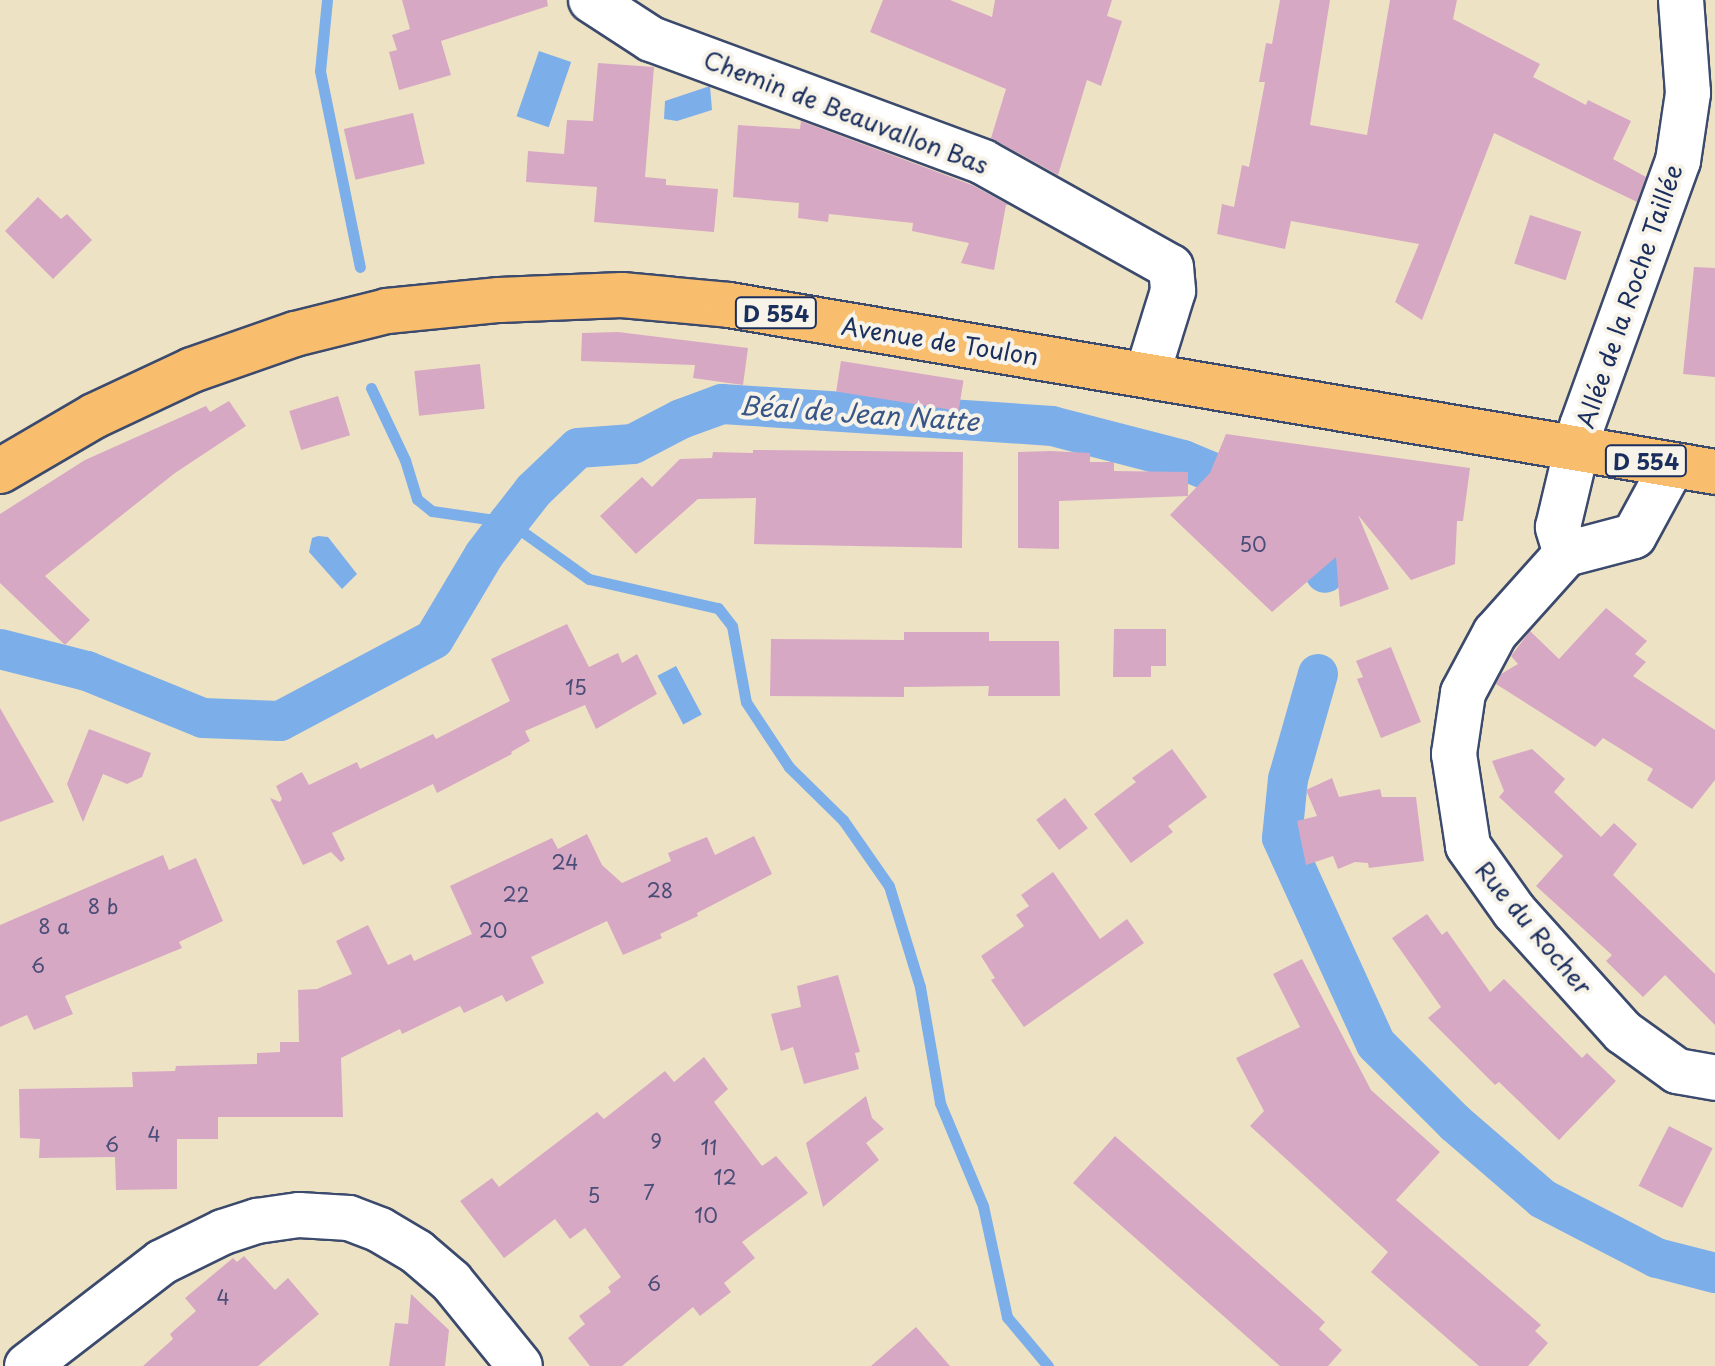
<!DOCTYPE html>
<html>
<head>
<meta charset="utf-8">
<style>
	body { margin:0 }
	#map { position:relative; width:1715px; height:1366px; overflow:hidden; background:#eee2c4; font-family:"Playpen Sans",sans-serif }
	div>[style] { position:absolute }
	[style*='--x'] { left:calc(var(--x)*1px); top:calc(var(--y)*1px); width:calc(var(--w)*1px); rotate:calc(var(--a)*1deg) }
	.water>* { inset:0; background:#7cafe9; transform-origin:0 0 }
	.stream>* { height:11px; margin:-5.5px; padding:0 5.5px; transform-origin:5.5px; border-radius:5.5px; background:#7cafe9 }
	.canal>* { height:40px; margin:-20px; padding:0 20px; transform-origin:20px; border-radius:20px; background:#7cafe9 }
	.building>* { inset:0; background:#d7a8c4; transform-origin:0 0 }
	.roads { filter:drop-shadow(2px 0 #3b4a6d) drop-shadow(-2px 0 #3b4a6d) drop-shadow(0 2px #3b4a6d) drop-shadow(0 -2px #3b4a6d) }
	.minor>* { height:44px; margin:-22px; padding:0 22px; transform-origin:22px; border-radius:22px; background:#fff }
	.major>* { height:44px; margin:-22px; padding:0 22px; transform-origin:22px; border-radius:22px; background:#f9be6d }
	span { translate:-50% -50%; white-space:nowrap; text-align:center; line-height:1.15; -webkit-text-stroke:8px #f7f3e8; paint-order:stroke }
	.number-label { font-size:20px; color:#4a4d78 }
	.number-label span { -webkit-text-stroke-width:0 }
	.shield-label span { padding:2px 6px; background:#f7f3e8; border:2px solid; border-radius:6px; -webkit-text-stroke-width:0 }
	.shield-label { font-size:22px; color:#1b2f5e; font-weight:700 }
	.street-label { font-size:24px; color:#1b2f5e }
	.water-label { font-size:26px; color:#385588; font-style:italic }
</style>
</head>
<body>
<div id="map">
	<div class="water">
		<i style="left:539px;top:51px;width:34px;height:69px;rotate:19deg"></i>
		<i style="clip-path:polygon(710px 86px,712px 110px,677px 121px,664px 119px,665px 101px)"></i>
		<i style="clip-path:polygon(318px 536px,328px 537px,357px 574px,342px 589px,309px 552px,312px 538px)"></i>
		<i style="left:676px;top:666px;width:55px;height:21px;rotate:62deg"></i>
	</div>
	<div class="stream">
		<i style="--x:327;--y:0;--w:71;--a:95.6"></i>
		<i style="--x:320;--y:71;--w:200;--a:78.5"></i>
		<i style="--x:371;--y:388;--w:80;--a:64.7"></i>
		<i style="--x:405;--y:460;--w:41;--a:72.9"></i>
		<i style="--x:417;--y:499;--w:19;--a:39"></i>
		<i style="--x:432;--y:511;--w:78;--a:8.1"></i>
		<i style="--x:509;--y:522;--w:98;--a:35.5"></i>
		<i style="--x:589;--y:579;--w:132;--a:12.7"></i>
		<i style="--x:718;--y:608;--w:23;--a:52"></i>
		<i style="--x:732;--y:626;--w:77;--a:79.6"></i>
		<i style="--x:746;--y:702;--w:78;--a:56.5"></i>
		<i style="--x:789;--y:767;--w:76;--a:44.5"></i>
		<i style="--x:843;--y:820;--w:80;--a:55.1"></i>
		<i style="--x:889;--y:886;--w:106;--a:72.9"></i>
		<i style="--x:920;--y:987;--w:118;--a:80.2"></i>
		<i style="--x:940;--y:1103;--w:112;--a:67.3"></i>
		<i style="--x:983;--y:1206;--w:114;--a:77.8"></i>
		<i style="--x:1007;--y:1317;--w:64;--a:50.1"></i>
	</div>
	<div class="canal">
		<i style="--x:0;--y:649;--w:90;--a:14.2"></i>
		<i style="--x:87;--y:671;--w:125;--a:22.1"></i>
		<i style="--x:203;--y:718;--w:77;--a:2.2"></i>
		<i style="--x:280;--y:721;--w:174;--a:-28"></i>
		<i style="--x:434;--y:639;--w:98;--a:-59.2"></i>
		<i style="--x:484;--y:555;--w:41;--a:-52.9"></i>
		<i style="--x:509;--y:522;--w:39;--a:-52"></i>
		<i style="--x:533;--y:491;--w:62;--a:-43.7"></i>
		<i style="--x:578;--y:448;--w:55;--a:-4.2"></i>
		<i style="--x:633;--y:444;--w:54;--a:-27.5"></i>
		<i style="--x:681;--y:419;--w:44;--a:-20.1"></i>
		<i style="--x:722;--y:404;--w:331;--a:3.8"></i>
		<i style="--x:1052;--y:426;--w:135;--a:14.5"></i>
		<i style="--x:1183;--y:460;--w:65;--a:22.6"></i>
		<i style="--x:1243;--y:485;--w:53;--a:34.3"></i>
		<i style="--x:1287;--y:515;--w:38;--a:50"></i>
		<i style="--x:1311;--y:544;--w:32;--a:64"></i>
		<i style="--x:1318;--y:674;--w:109;--a:105.9"></i>
		<i style="--x:1288;--y:779;--w:59;--a:95.8"></i>
		<i style="--x:1282;--y:838;--w:226;--a:65.5"></i>
		<i style="--x:1376;--y:1044;--w:112;--a:45"></i>
		<i style="--x:1455;--y:1123;--w:116;--a:40.8"></i>
		<i style="--x:1543;--y:1199;--w:128;--a:27.4"></i>
		<i style="--x:1657;--y:1258;--w:60;--a:14.5"></i>
	</div>
	<div class="building">
		<i style="clip-path:polygon(402px 0,547px 0,548px 6px,441px 41px,451px 75px,399px 90px,389px 52px,397px 50px,392px 35px,410px 29px)"></i>
		<i style="clip-path:polygon(883px 0,950px 0,992px 17px,995px 0,1112px 0,1107px 16px,1122px 21px,1101px 86px,1087px 80px,1058px 175px,991px 138px,1006px 89px,870px 32px)"></i>
		<i style="clip-path:polygon(1280px 0,1330px 0,1310px 125px,1367px 135px,1390px 0,1457px 0,1453px 19px,1540px 64px,1533px 77px,1586px 105px,1588px 100px,1631px 121px,1613px 159px,1646px 177px,1637px 202px,1494px 133px,1422px 320px,1395px 302px,1419px 244px,1291px 221px,1285px 249px,1217px 234px,1222px 204px,1234px 207px,1242px 165px,1249px 167px,1265px 82px,1259px 82px,1266px 43px,1272px 44px)"></i>
		<i style="clip-path:polygon(598px 63px,654px 67px,645px 177px,666px 179px,666px 185px,718px 189px,714px 232px,594px 222px,597px 187px,526px 182px,528px 151px,564px 154px,567px 120px,593px 121px)"></i>
		<i style="left:413px;top:113px;width:52px;height:71px;rotate:77deg"></i>
		<i style="clip-path:polygon(801px 121px,972px 185px,1009px 205px,1006px 205px,994px 270px,961px 263px,969px 243px,912px 231px,913px 223px,829px 214px,828px 222px,798px 218px,799px 203px,733px 197px,738px 125px,800px 129px)"></i>
		<i style="clip-path:polygon(38px 197px,61px 219px,67px 214px,92px 240px,53px 279px,5px 231px)"></i>
		<i style="left:1530px;top:215px;width:54px;height:51px;rotate:18deg"></i>
		<i style="clip-path:polygon(1694px 267px,1715px 268px,1715px 377px,1683px 374px)"></i>
		<i style="clip-path:polygon(618px 332px,748px 348px,743px 385px,693px 378px,695px 365px,581px 361px,582px 333px)"></i>
		<i style="left:841px;top:361px;width:124px;height:31px;rotate:9deg"></i>
		<i style="left:480px;top:364px;width:45px;height:66px;rotate:84deg"></i>
		<i style="left:338px;top:396px;width:41px;height:51px;rotate:73deg"></i>
		<i style="clip-path:polygon(229px 401px,246px 426px,175px 473px,45px 576px,90px 620px,65px 645px,0 583px,0 514px,85px 460px,206px 406px,210px 412px)"></i>
		<i style="clip-path:polygon(1226px 434px,1470px 468px,1463px 521px,1457px 521px,1455px 564px,1411px 580px,1358px 515px,1389px 589px,1340px 607px,1336px 557px,1272px 612px,1170px 515px,1210px 473px)"></i>
		<i style="clip-path:polygon(753px 450px,963px 452px,962px 548px,754px 544px,756px 498px,698px 499px,636px 554px,600px 516px,642px 477px,652px 487px,680px 459px,712px 458px,713px 452px,753px 453px)"></i>
		<i style="clip-path:polygon(1051px 451px,1090px 453px,1090px 462px,1114px 462px,1114px 471px,1188px 472px,1188px 496px,1059px 501px,1059px 549px,1018px 548px,1018px 452px)"></i>
		<i style="clip-path:polygon(1606px 608px,1647px 641px,1635px 654px,1646px 662px,1633px 676px,1715px 730px,1715px 780px,1692px 809px,1647px 780px,1653px 769px,1603px 738px,1595px 747px,1496px 684px,1501px 674px,1518px 664px,1511px 656px,1530px 631px,1559px 659px)"></i>
		<i style="clip-path:polygon(567px 624px,589px 667px,618px 653px,622px 663px,637px 654px,657px 694px,596px 729px,585px 705px,525px 731px,530px 741px,511px 752px,512px 754px,437px 793px,433px 784px,332px 833px,345px 859px,341px 862px,331px 852px,303px 865px,270px 798px,280px 802px,282px 799px,276px 786px,302px 772px,309px 785px,357px 762px,360px 769px,433px 734px,436px 739px,510px 701px,491px 659px)"></i>
		<i style="clip-path:polygon(1114px 629px,1166px 629px,1166px 666px,1151px 666px,1151px 677px,1113px 677px)"></i>
		<i style="clip-path:polygon(904px 632px,989px 632px,989px 641px,1059px 641px,1060px 696px,988px 696px,989px 686px,904px 687px,904px 697px,770px 696px,771px 639px,904px 640px)"></i>
		<i style="clip-path:polygon(1391px 647px,1421px 722px,1381px 738px,1357px 679px,1363px 677px,1356px 661px)"></i>
		<i style="clip-path:polygon(0 708px,54px 802px,0 822px)"></i>
		<i style="clip-path:polygon(89px 729px,151px 753px,142px 777px,127px 784px,103px 774px,83px 822px,67px 784px)"></i>
		<i style="clip-path:polygon(1172px 749px,1207px 797px,1168px 826px,1173px 832px,1131px 863px,1094px 814px,1136px 782px,1132px 778px)"></i>
		<i style="clip-path:polygon(1532px 749px,1565px 779px,1554px 792px,1601px 837px,1614px 823px,1637px 844px,1613px 875px,1715px 974px,1715px 1025px,1665px 975px,1643px 997px,1606px 961px,1612px 955px,1536px 886px,1563px 856px,1499px 797px,1504px 791px,1492px 761px)"></i>
		<i style="clip-path:polygon(1332px 778px,1339px 797px,1380px 789px,1382px 797px,1416px 797px,1424px 861px,1369px 868px,1368px 863px,1355px 862px,1338px 869px,1333px 856px,1306px 865px,1297px 821px,1317px 816px,1306px 790px)"></i>
		<i style="left:1065px;top:798px;width:38px;height:36px;rotate:53deg"></i>
		<i style="clip-path:polygon(587px 834px,602px 865px,622px 883px,671px 861px,668px 853px,707px 837px,715px 855px,754px 836px,772px 874px,697px 913px,698px 916px,660px 934px,662px 938px,623px 955px,607px 921px,531px 957px,544px 983px,506px 1002px,502px 995px,464px 1013px,460px 1006px,402px 1034px,400px 1029px,341px 1058px,343px 1117px,218px 1117px,218px 1139px,177px 1139px,177px 1189px,116px 1190px,115px 1157px,39px 1158px,40px 1139px,20px 1138px,19px 1089px,133px 1087px,132px 1072px,175px 1071px,176px 1066px,257px 1064px,257px 1053px,280px 1052px,280px 1042px,299px 1042px,298px 990px,317px 989px,352px 974px,336px 941px,368px 925px,388px 965px,411px 954px,414px 961px,472px 934px,450px 886px,552px 838px,558px 849px)"></i>
		<i style="clip-path:polygon(163px 855px,169px 870px,196px 858px,223px 921px,179px 942px,182px 948px,65px 996px,73px 1014px,34px 1030px,27px 1015px,0 1027px,0 925px)"></i>
		<i style="clip-path:polygon(1053px 872px,1100px 939px,1127px 919px,1144px 943px,1024px 1027px,991px 980px,995px 978px,981px 956px,1024px 926px,1016px 915px,1029px 906px,1021px 895px)"></i>
		<i style="clip-path:polygon(1427px 914px,1442px 935px,1447px 931px,1490px 992px,1504px 979px,1582px 1058px,1587px 1053px,1616px 1081px,1559px 1140px,1499px 1082px,1495px 1085px,1428px 1018px,1441px 1007px,1392px 938px)"></i>
		<i style="clip-path:polygon(1302px 959px,1371px 1090px,1440px 1152px,1396px 1200px,1541px 1325px,1535px 1331px,1548px 1343px,1528px 1366px,1479px 1366px,1371px 1272px,1388px 1252px,1250px 1126px,1264px 1111px,1236px 1058px,1300px 1027px,1273px 974px)"></i>
		<i style="clip-path:polygon(838px 975px,860px 1052px,855px 1053px,859px 1069px,804px 1084px,793px 1047px,781px 1051px,771px 1014px,801px 1007px,797px 986px)"></i>
		<i style="clip-path:polygon(704px 1057px,728px 1089px,714px 1102px,762px 1166px,776px 1156px,808px 1193px,742px 1242px,755px 1258px,724px 1283px,731px 1292px,700px 1316px,693px 1307px,622px 1366px,590px 1366px,568px 1338px,585px 1324px,579px 1316px,611px 1292px,608px 1287px,621px 1277px,585px 1228px,570px 1239px,555px 1219px,504px 1258px,460px 1201px,492px 1178px,499px 1187px,597px 1112px,604px 1119px,665px 1071px,674px 1082px)"></i>
		<i style="clip-path:polygon(866px 1096px,872px 1118px,884px 1129px,866px 1143px,879px 1160px,823px 1207px,806px 1143px)"></i>
		<i style="left:1669px;top:1126px;width:49px;height:67px;rotate:27deg"></i>
		<i style="clip-path:polygon(1115px 1136px,1325px 1322px,1319px 1329px,1342px 1350px,1328px 1366px,1280px 1366px,1073px 1183px)"></i>
		<i style="clip-path:polygon(244px 1256px,275px 1290px,288px 1278px,319px 1314px,258px 1366px,143px 1366px,173px 1339px,170px 1334px,196px 1311px,185px 1298px,233px 1258px,237px 1262px)"></i>
		<i style="clip-path:polygon(411px 1294px,449px 1330px,445px 1366px,389px 1366px,395px 1323px,408px 1324px)"></i>
		<i style="clip-path:polygon(916px 1327px,950px 1366px,871px 1366px)"></i>
	</div>
	<div class="roads">
		<div class="minor">
			<i style="--x:591;--y:0;--w:72;--a:33"></i>
			<i style="--x:651;--y:39;--w:354;--a:20.3"></i>
			<i style="--x:983;--y:162;--w:215;--a:29.2"></i>
			<i style="--x:1171;--y:267;--w:24;--a:85"></i>
			<i style="--x:1173;--y:291;--w:88;--a:107.2"></i>
			<i style="--x:1566;--y:554;--w:106;--a:131.9"></i>
			<i style="--x:1495;--y:633;--w:68;--a:118.1"></i>
			<i style="--x:1463;--y:693;--w:62;--a:98.4"></i>
			<i style="--x:1454;--y:754;--w:93;--a:81.3"></i>
			<i style="--x:1468;--y:846;--w:80;--a:54.7"></i>
			<i style="--x:1514;--y:911;--w:163;--a:48"></i>
			<i style="--x:1623;--y:1032;--w:67;--a:35.8"></i>
			<i style="--x:1677;--y:1071;--w:39;--a:10"></i>
			<i style="--x:1566;--y:554;--w:28;--a:-107"></i>
			<i style="--x:1558;--y:527;--w:104;--a:-76.6"></i>
			<i style="--x:1582;--y:426;--w:282;--a:-70.1"></i>
			<i style="--x:1678;--y:161;--w:69;--a:-81.6"></i>
			<i style="--x:1688;--y:93;--w:93;--a:-94.3"></i>
			<i style="--x:1566;--y:554;--w:70;--a:-14.8"></i>
			<i style="--x:1634;--y:536;--w:80;--a:-61.5"></i>
			<i style="--x:27;--y:1366;--w:170;--a:-37.6"></i>
			<i style="--x:162;--y:1262;--w:68;--a:-26.2"></i>
			<i style="--x:223;--y:1232;--w:36;--a:-18"></i>
			<i style="--x:257;--y:1221;--w:42;--a:-8.1"></i>
			<i style="--x:299;--y:1215;--w:50;--a:3.4"></i>
			<i style="--x:349;--y:1218;--w:33;--a:21"></i>
			<i style="--x:380;--y:1230;--w:43;--a:30.7"></i>
			<i style="--x:417;--y:1252;--w:45;--a:40.5"></i>
			<i style="--x:451;--y:1281;--w:109;--a:50.9"></i>
		</div>
		<div class="major">
			<i style="--x:0;--y:471;--w:109;--a:-30.3"></i>
			<i style="--x:94;--y:416;--w:108;--a:-25.1"></i>
			<i style="--x:192;--y:370;--w:109;--a:-19.3"></i>
			<i style="--x:295;--y:334;--w:95;--a:-14"></i>
			<i style="--x:387;--y:311;--w:113;--a:-5.6"></i>
			<i style="--x:499;--y:300;--w:123;--a:-2.3"></i>
			<i style="--x:622;--y:295;--w:107;--a:5.3"></i>
			<i style="--x:729;--y:305;--w:1000;--a:9.61"></i>
		</div>
	</div>
	<div class="number-label">
		<span style="left:1253px;top:544px">50</span>
		<span style="left:576px;top:687px">15</span>
		<span style="left:565px;top:862px">24</span>
		<span style="left:660px;top:890px">28</span>
		<span style="left:516px;top:894px">22</span>
		<span style="left:103px;top:906px">8 b</span>
		<span style="left:54px;top:926px">8 a</span>
		<span style="left:493px;top:930px">20</span>
		<span style="left:38px;top:965px">6</span>
		<span style="left:154px;top:1134px">4</span>
		<span style="left:656px;top:1141px">9</span>
		<span style="left:112px;top:1144px">6</span>
		<span style="left:709px;top:1147px">11</span>
		<span style="left:725px;top:1177px">12</span>
		<span style="left:649px;top:1192px">7</span>
		<span style="left:594px;top:1195px">5</span>
		<span style="left:706px;top:1215px">10</span>
		<span style="left:654px;top:1283px">6</span>
		<span style="left:223px;top:1297px">4</span>
	</div>
	<div class="shield-label">
		<span style="left:776px;top:313px">D 554</span>
		<span style="left:1646px;top:461px">D 554</span>
	</div>
	<div class="street-label">
		<span style="left:846px;top:112px;rotate:21deg">Chemin de Beauvallon Bas</span>
		<span style="left:1629px;top:296px;rotate:-71deg">Allée de la Roche Taillée</span>
		<span style="left:940px;top:341px;rotate:9deg">Avenue de Toulon</span>
		<span style="left:1534px;top:928px;rotate:50deg">Rue du Rocher</span>
	</div>
	<div class="water-label">
		<span style="left:859px;top:413px;rotate:4deg">Béal de Jean Natte</span>
	</div>
</div>
</body>
</html>
